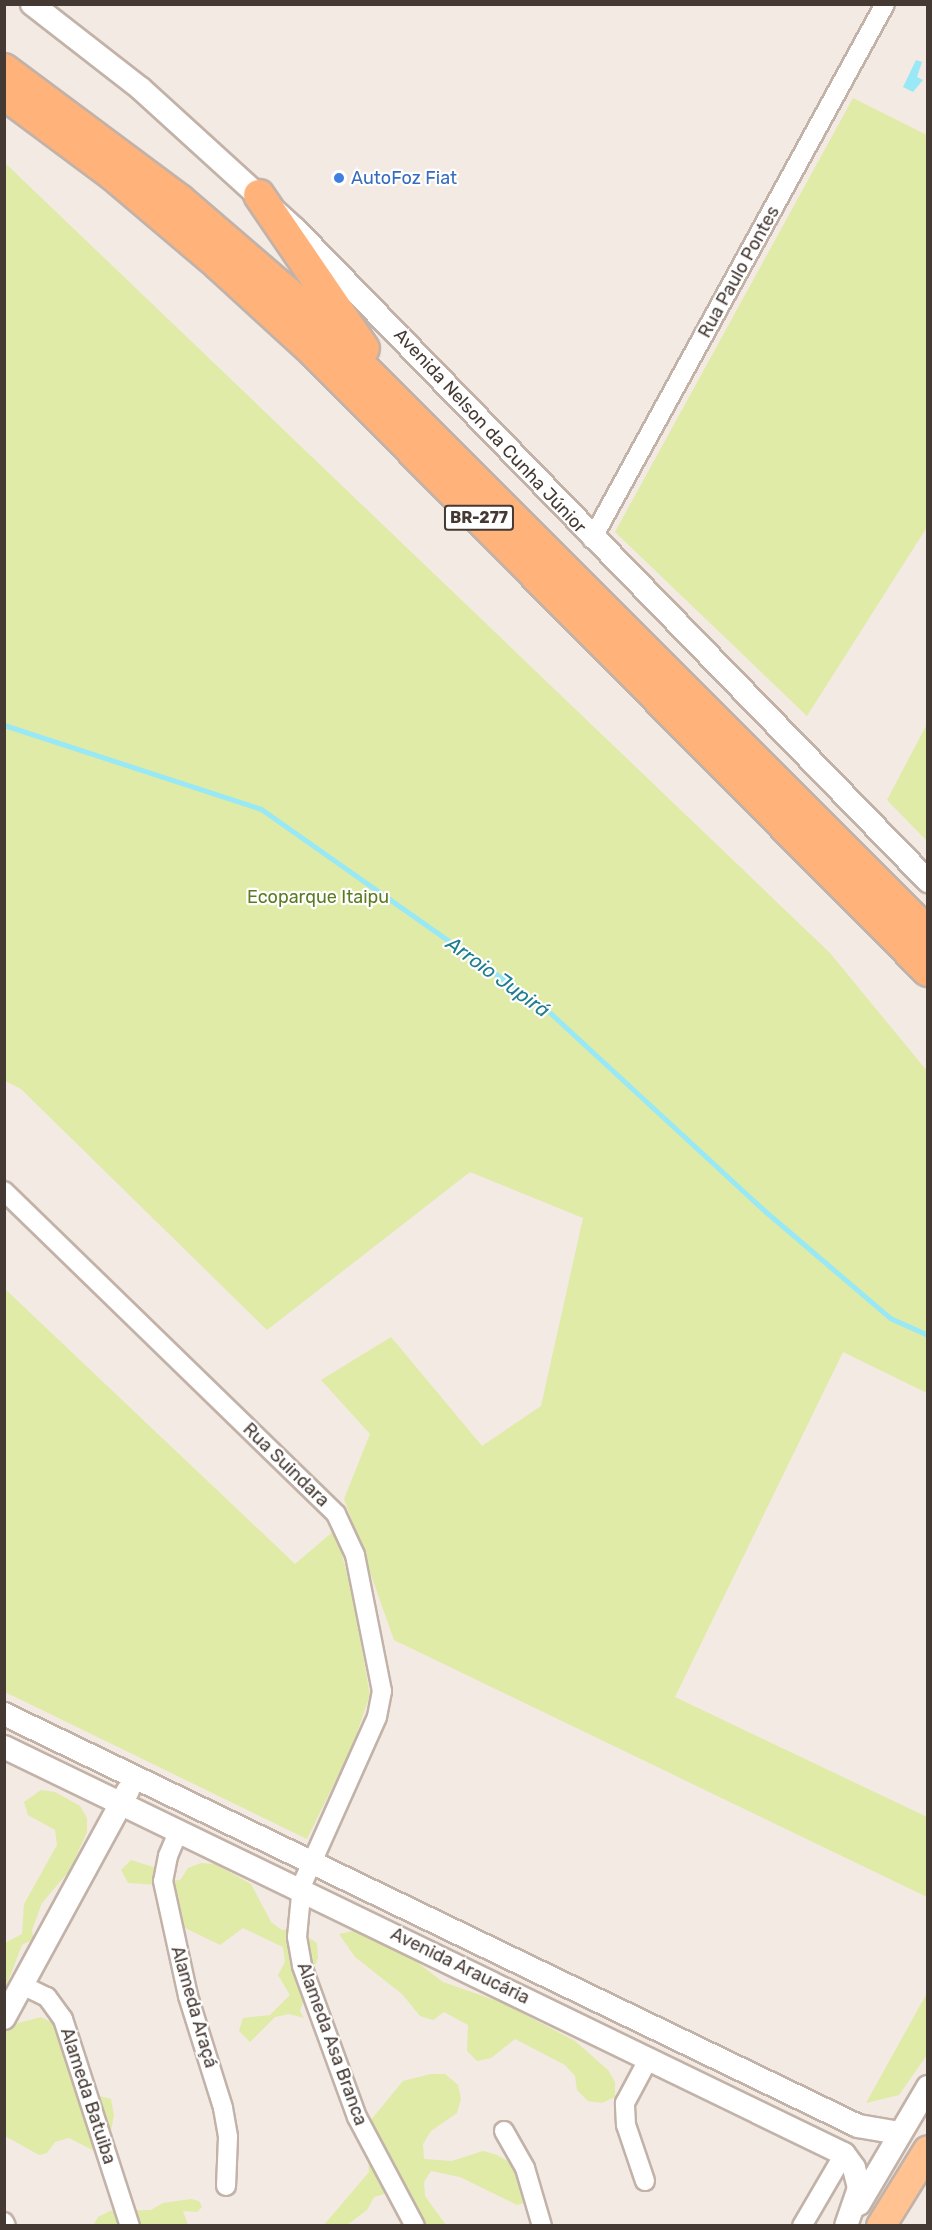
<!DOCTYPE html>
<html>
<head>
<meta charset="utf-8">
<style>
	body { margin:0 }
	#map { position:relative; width:932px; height:2230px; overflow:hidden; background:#f3eae3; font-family:Rubik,sans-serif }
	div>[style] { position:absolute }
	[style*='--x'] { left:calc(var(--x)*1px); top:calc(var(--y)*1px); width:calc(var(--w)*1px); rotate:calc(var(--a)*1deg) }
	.green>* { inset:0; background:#dfeba7 }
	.water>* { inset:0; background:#99e8f6 }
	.stream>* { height:5px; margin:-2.5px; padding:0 2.5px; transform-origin:2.5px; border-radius:2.5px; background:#99e8f6 }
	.roads { filter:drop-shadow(2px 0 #c2b2a8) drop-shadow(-2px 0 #c2b2a8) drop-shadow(0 2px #c2b2a8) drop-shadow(0 -2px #c2b2a8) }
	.minor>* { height:18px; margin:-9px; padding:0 9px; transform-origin:9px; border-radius:9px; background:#fff }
	.tertiary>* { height:22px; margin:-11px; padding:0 11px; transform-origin:11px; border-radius:11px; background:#fff }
	.primary>* { height:28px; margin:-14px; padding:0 14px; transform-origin:14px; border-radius:14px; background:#ffc290 }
	.trunk>* { height:30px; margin:-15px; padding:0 15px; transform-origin:15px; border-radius:15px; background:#ffb279 }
	.dots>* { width:16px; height:16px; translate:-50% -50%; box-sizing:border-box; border:3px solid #fff; border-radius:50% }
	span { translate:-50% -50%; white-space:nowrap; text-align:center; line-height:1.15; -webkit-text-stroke:4.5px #fff; paint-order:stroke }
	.shield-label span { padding:2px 4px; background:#fff; border:2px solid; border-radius:4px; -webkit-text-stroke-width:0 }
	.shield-label { font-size:16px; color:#453933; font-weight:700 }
	.shop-label { font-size:18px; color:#366cbe }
	.left { translate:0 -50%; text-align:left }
	.street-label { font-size:18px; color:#453933 }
	.park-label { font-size:18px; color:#5b7b21 }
	.water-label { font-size:20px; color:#1e7d8f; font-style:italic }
	.frame { position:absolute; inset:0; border:6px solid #453933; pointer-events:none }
</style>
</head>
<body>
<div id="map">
	<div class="green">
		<i style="clip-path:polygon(853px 98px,927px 135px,927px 527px,807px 716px,615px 532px)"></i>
		<i style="clip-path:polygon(4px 162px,830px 953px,927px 1071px,927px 1393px,843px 1352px,675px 1697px,927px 1817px,927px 1897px,394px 1640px,344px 1499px,370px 1434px,321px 1380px,391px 1337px,482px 1446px,541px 1406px,583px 1218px,470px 1172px,267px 1330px,21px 1089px,5px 1081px)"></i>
		<i style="clip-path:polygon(927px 724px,927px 841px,887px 800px)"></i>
		<i style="clip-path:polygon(4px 1288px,295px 1564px,335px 1530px,351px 1588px,370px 1695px,352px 1747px,307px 1839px,5px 1692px)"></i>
		<i style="clip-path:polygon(41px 1790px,55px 1792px,80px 1806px,87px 1818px,87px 1832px,70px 1870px,42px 1903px,32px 1930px,34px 1939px,22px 1945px,5px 1989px,5px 1943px,22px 1934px,24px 1904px,57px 1845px,55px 1830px,28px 1815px,24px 1802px)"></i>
		<i style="clip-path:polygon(131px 1860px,156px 1868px,166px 1881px,180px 1880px,188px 1868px,201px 1863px,215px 1864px,251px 1884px,271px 1922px,282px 1930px,295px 1929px,317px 1943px,318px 1958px,300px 2011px,304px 2018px,289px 2014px,275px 2017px,250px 2042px,239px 2031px,243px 2018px,270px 2015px,290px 1995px,278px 1975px,285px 1962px,283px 1947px,243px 1928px,220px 1945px,181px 1926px,158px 1885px,128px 1883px,121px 1870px)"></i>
		<i style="clip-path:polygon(353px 1931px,367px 1933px,396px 1946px,443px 1982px,503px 2003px,575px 2041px,608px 2070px,615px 2082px,615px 2097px,602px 2103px,588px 2101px,577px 2090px,575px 2076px,565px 2065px,515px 2039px,491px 2058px,477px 2061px,467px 2051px,468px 2025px,444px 2012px,433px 2020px,420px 2016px,402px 1994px,355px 1957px,339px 1934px)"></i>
		<i style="clip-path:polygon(927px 1993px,927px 2055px,899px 2095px,866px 2103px)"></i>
		<i style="clip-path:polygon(41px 2017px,53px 2023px,95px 2095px,111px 2099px,114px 2115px,106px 2157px,69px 2138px,55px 2142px,47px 2153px,39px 2155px,5px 2136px,4px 2032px,11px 2025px)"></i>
		<i style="clip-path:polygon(431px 2074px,445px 2074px,458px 2085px,461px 2099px,457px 2113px,431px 2131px,423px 2144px,424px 2159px,452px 2161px,483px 2151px,497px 2155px,516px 2166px,531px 2201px,517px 2205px,460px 2177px,431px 2171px,424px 2182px,425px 2196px,446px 2225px,420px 2225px,388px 2193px,374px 2197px,367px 2210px,347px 2225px,323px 2226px,369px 2172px,366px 2126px,403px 2081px)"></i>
		<i style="clip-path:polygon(191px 2199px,199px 2201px,202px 2207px,197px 2212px,183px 2211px,188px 2225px,94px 2224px,98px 2217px,110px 2211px,151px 2210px,163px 2203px)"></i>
	</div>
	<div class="water">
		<i style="clip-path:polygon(916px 60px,922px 62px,917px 77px,923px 80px,913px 92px,903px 87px)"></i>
	</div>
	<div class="stream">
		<i style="--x:4;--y:725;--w:270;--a:18.1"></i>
		<i style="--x:261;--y:809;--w:350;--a:35.1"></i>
		<i style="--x:547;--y:1010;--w:298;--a:42.7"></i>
		<i style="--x:766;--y:1212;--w:163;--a:40.5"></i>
		<i style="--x:890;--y:1318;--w:42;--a:24.1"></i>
	</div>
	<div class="roads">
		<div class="minor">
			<i style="--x:592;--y:539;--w:610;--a:-61.29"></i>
			<i style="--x:4;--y:1191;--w:463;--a:44.2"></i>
			<i style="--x:336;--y:1514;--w:45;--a:65.1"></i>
			<i style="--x:355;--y:1555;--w:139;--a:78.8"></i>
			<i style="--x:382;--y:1691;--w:26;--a:101"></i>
			<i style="--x:377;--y:1717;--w:184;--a:114.1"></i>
			<i style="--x:302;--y:1885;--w:52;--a:95.5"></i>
			<i style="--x:297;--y:1937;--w:29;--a:80"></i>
			<i style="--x:302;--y:1966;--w:161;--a:70"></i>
			<i style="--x:357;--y:2117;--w:123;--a:62"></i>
			<i style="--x:179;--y:1830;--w:28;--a:113"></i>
			<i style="--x:168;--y:1856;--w:25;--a:101"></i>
			<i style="--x:163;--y:1881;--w:118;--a:77.7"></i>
			<i style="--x:188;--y:1996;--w:117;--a:72.6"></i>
			<i style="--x:223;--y:2108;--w:29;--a:80"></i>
			<i style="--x:228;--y:2137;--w:49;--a:92.3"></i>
			<i style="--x:22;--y:1985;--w:28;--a:26"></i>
			<i style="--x:47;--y:1997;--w:27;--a:54"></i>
			<i style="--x:63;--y:2019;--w:218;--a:72.1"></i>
			<i style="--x:504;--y:2131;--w:43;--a:60.4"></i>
			<i style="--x:525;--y:2168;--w:60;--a:73.7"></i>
			<i style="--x:645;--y:2181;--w:59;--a:-108.7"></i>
			<i style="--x:626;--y:2125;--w:22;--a:-93"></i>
			<i style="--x:625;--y:2103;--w:51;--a:-61.9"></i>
			<i style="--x:4;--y:2222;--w:4;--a:63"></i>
			<i style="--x:802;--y:2226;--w:83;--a:-59.7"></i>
		</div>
		<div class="tertiary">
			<i style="--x:32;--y:4;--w:137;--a:37.9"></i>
			<i style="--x:140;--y:88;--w:210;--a:42.3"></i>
			<i style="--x:295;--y:229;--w:909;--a:45.85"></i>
			<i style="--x:4;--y:1714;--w:948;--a:25.75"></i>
			<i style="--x:858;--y:2126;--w:42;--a:9.7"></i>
			<i style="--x:4;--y:1747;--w:933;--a:25.85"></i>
			<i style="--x:844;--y:2154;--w:17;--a:54"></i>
			<i style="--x:854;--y:2168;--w:21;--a:76"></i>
			<i style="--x:859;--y:2188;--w:40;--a:108.9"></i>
			<i style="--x:4;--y:2018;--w:259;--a:-61.4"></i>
			<i style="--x:859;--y:2204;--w:136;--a:-59.5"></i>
		</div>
		<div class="primary">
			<i style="--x:881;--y:2226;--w:89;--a:-58.3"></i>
		</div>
		<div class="trunk">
			<i style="--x:4;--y:69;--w:219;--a:36.7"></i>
			<i style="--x:180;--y:200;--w:143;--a:40.7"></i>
			<i style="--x:288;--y:293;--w:905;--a:45"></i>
			<i style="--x:4;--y:94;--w:136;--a:36.6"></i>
			<i style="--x:113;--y:175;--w:139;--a:40.3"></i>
			<i style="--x:219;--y:265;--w:129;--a:42.5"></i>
			<i style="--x:314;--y:352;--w:872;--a:45.23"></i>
			<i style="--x:259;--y:195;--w:186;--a:55.7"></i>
		</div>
	</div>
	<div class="dots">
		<i style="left:339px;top:178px;background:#3f7fe0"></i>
	</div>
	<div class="shield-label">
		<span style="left:479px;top:518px">BR-277</span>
	</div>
	<div class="shop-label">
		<span class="left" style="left:351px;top:178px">AutoFoz Fiat</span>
	</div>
	<div class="street-label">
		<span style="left:739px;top:272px;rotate:-61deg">Rua Paulo Pontes</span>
		<span style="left:490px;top:431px;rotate:47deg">Avenida Nelson da Cunha Júnior</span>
		<span style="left:286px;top:1465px;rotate:44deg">Rua Suindara</span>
		<span style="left:460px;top:1966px;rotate:26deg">Avenida Araucária</span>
		<span style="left:194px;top:2007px;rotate:74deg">Alameda Araçá</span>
		<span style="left:332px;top:2044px;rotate:70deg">Alameda Asa Branca</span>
		<span style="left:88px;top:2096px;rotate:72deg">Alameda Batuiba</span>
	</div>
	<div class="park-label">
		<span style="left:318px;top:897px">Ecoparque Itaipu</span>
	</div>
	<div class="water-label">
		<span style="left:498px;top:977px;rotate:36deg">Arroio Jupirá</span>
	</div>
	<div class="frame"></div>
</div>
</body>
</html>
